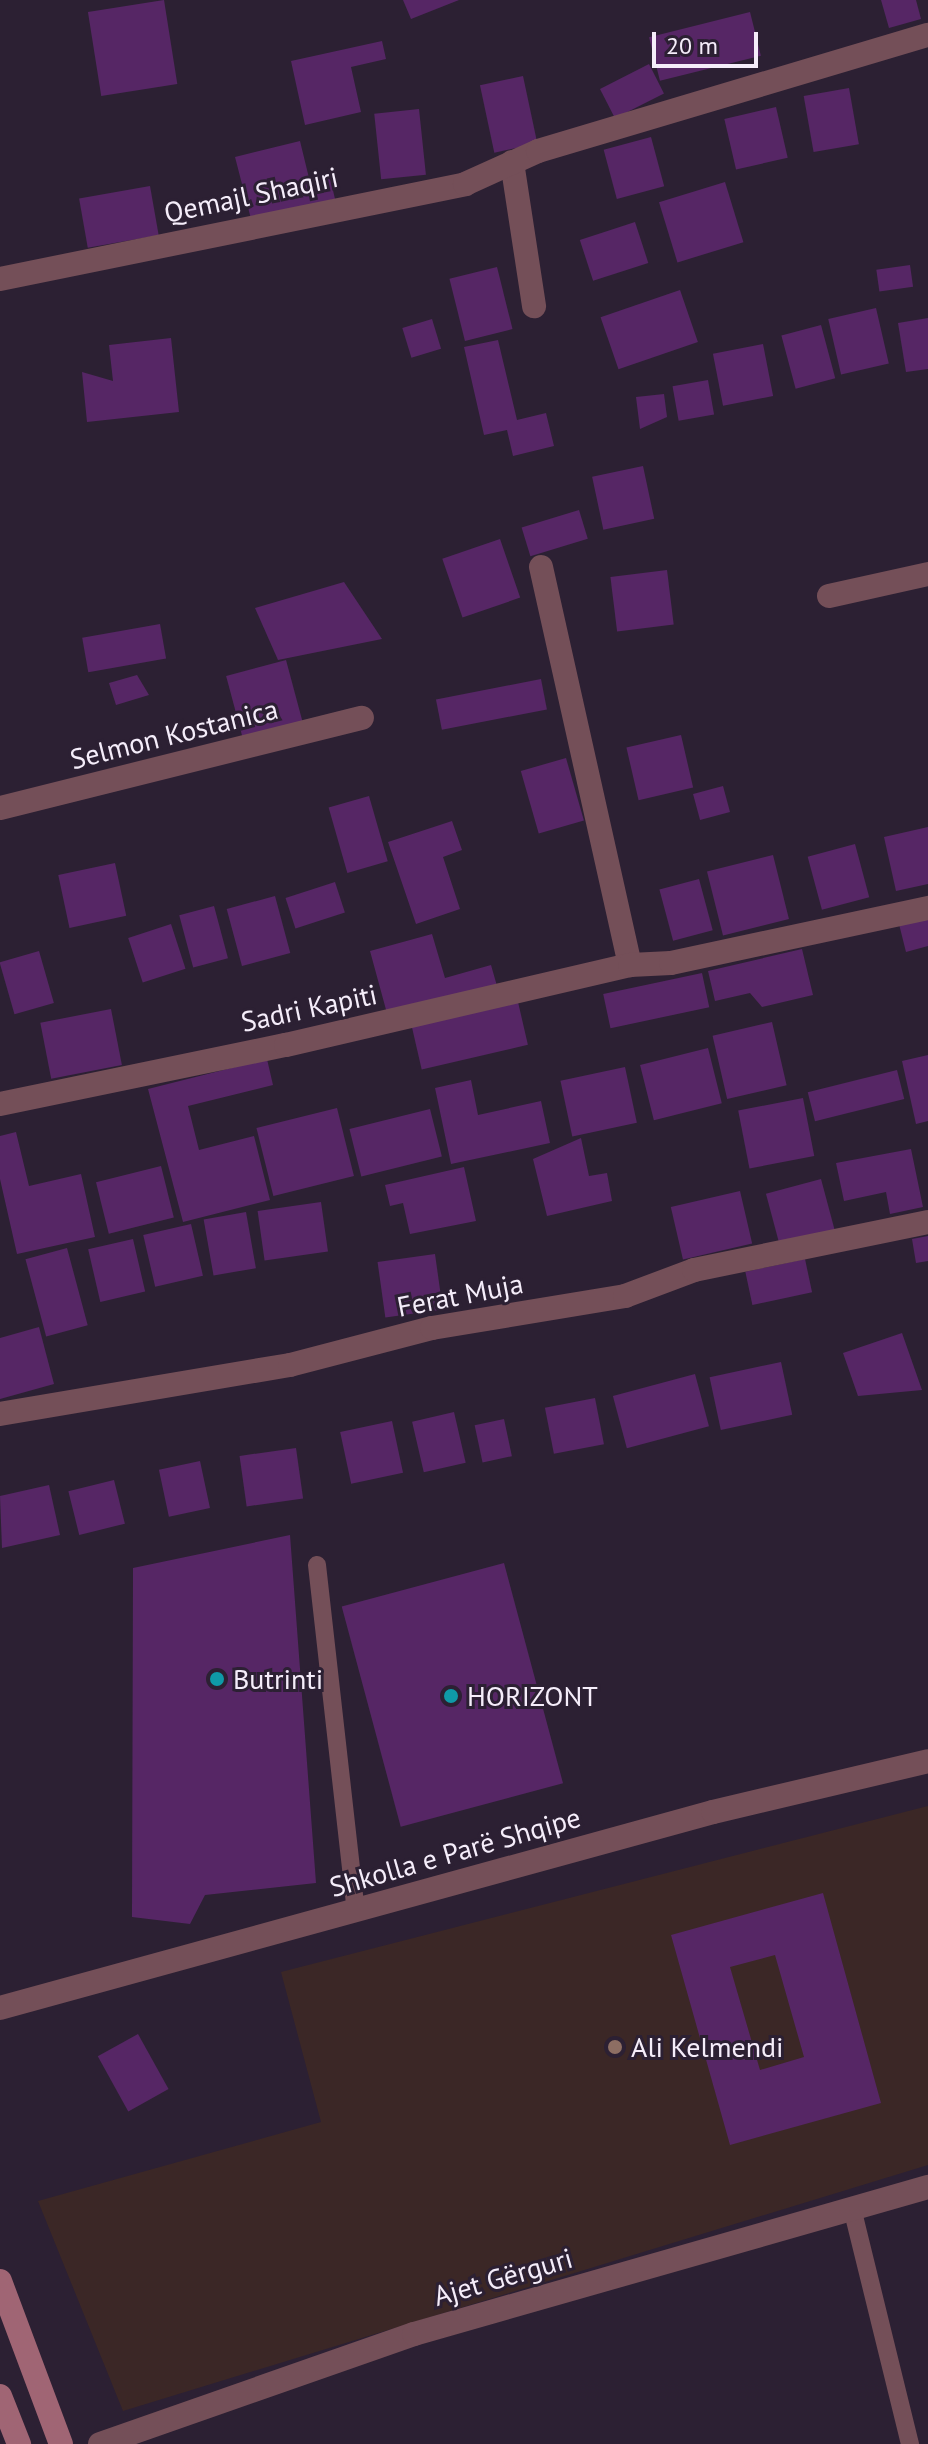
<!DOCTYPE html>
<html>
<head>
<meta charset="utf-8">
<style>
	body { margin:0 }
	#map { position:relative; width:928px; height:2444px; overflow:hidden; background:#2c2033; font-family:"PT Sans",sans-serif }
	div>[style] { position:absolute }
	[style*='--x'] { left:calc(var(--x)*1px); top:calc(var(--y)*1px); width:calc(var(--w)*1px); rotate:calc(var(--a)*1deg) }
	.education>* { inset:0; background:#3b2726 }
	.building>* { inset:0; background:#562665; transform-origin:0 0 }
	.lane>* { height:18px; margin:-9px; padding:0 9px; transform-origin:9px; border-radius:9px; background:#744f58 }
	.street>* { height:24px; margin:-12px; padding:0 12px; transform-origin:12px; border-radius:12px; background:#744f58 }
	.secondary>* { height:24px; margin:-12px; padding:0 12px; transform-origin:12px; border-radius:12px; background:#a06574 }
	.dots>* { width:22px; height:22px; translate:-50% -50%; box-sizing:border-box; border:4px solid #2c2033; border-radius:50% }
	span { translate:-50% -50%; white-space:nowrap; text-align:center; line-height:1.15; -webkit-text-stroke:6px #2c2033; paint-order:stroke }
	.street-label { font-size:28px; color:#f5edfa }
	.poi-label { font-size:28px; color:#f5edfa }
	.left { translate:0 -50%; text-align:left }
	.scale { position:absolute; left:652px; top:32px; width:106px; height:36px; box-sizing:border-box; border:4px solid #f5edfa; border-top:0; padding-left:10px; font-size:24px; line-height:28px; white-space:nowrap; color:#f5edfa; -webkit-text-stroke:6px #2c2033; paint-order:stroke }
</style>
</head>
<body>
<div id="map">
	<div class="education">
		<i style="clip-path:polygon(928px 1806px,928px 2165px,123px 2411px,38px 2201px,321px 2122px,281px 1972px)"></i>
	</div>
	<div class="building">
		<i style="left:164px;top:0;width:85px;height:77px;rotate:81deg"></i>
		<i style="clip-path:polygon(403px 0,459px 0,411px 19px)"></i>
		<i style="clip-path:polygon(881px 0,916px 0,921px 19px,889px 28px)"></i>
		<i style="left:750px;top:12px;width:45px;height:104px;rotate:76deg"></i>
		<i style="clip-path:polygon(382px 41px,386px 59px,351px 67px,361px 112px,305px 125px,291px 61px)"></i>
		<i style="left:649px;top:64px;width:33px;height:55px;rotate:63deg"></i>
		<i style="left:523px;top:76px;width:69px;height:44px;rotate:78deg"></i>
		<i style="left:849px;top:88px;width:57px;height:46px;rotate:80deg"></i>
		<i style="left:776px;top:107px;width:52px;height:53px;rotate:77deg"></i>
		<i style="left:419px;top:109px;width:66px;height:45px;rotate:84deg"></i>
		<i style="left:651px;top:137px;width:51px;height:49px;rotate:75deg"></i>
		<i style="clip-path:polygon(300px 141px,309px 178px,329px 173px,335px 199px,251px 219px,235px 157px)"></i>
		<i style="left:725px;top:182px;width:63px;height:69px;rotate:73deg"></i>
		<i style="left:150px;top:186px;width:50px;height:72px;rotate:80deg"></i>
		<i style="left:635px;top:222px;width:43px;height:58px;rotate:72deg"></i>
		<i style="left:910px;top:265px;width:22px;height:34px;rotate:82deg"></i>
		<i style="left:497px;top:267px;width:64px;height:49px;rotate:76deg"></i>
		<i style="left:680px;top:290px;width:55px;height:84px;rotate:71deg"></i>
		<i style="left:876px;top:308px;width:57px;height:49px;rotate:77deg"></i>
		<i style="clip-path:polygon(928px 318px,928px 369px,906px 372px,898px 323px)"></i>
		<i style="left:432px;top:319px;width:31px;height:31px;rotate:73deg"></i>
		<i style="left:821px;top:325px;width:55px;height:41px;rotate:75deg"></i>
		<i style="clip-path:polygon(171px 338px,179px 412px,87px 422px,82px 372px,113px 381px,109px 345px)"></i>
		<i style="clip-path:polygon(498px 340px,517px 420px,546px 413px,554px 446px,513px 456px,507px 430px,484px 435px,464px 347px)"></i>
		<i style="left:763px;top:344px;width:53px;height:51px;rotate:79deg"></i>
		<i style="left:708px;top:380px;width:35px;height:36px;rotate:80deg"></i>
		<i style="clip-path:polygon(664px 394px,667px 417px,640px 429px,636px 397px)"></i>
		<i style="left:643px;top:466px;width:54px;height:52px;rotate:78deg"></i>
		<i style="left:579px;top:510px;width:30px;height:60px;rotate:73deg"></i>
		<i style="left:500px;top:539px;width:62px;height:61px;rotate:71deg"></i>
		<i style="left:667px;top:570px;width:55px;height:57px;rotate:83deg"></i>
		<i style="clip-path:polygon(344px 582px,382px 639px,278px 660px,255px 608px)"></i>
		<i style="left:160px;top:624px;width:35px;height:79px;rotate:80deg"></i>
		<i style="left:286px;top:660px;width:65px;height:62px;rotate:75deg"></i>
		<i style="clip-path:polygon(137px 675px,149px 695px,116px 705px,109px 683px)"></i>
		<i style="left:541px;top:679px;width:31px;height:107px;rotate:79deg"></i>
		<i style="left:681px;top:735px;width:54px;height:56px;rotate:77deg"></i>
		<i style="left:566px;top:758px;width:65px;height:47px;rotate:74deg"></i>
		<i style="left:723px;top:786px;width:27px;height:31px;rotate:75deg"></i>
		<i style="left:369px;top:796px;width:68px;height:42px;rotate:74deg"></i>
		<i style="clip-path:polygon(452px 821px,462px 850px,443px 857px,460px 909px,416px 924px,388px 842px)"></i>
		<i style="clip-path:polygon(928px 827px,928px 884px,896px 891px,884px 837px)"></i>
		<i style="left:855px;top:844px;width:55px;height:49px;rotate:75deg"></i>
		<i style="left:773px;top:855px;width:66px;height:68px;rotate:76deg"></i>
		<i style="left:115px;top:863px;width:54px;height:58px;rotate:78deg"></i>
		<i style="left:699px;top:879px;width:53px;height:41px;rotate:75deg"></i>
		<i style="left:335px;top:882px;width:32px;height:52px;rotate:72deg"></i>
		<i style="left:275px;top:896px;width:59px;height:50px;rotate:75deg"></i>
		<i style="left:214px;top:906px;width:54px;height:36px;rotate:75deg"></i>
		<i style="clip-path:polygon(928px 917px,928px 946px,906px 952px,899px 924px)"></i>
		<i style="left:171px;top:924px;width:47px;height:45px;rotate:72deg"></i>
		<i style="clip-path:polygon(432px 934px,445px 978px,491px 965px,497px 986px,388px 1017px,370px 951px)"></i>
		<i style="clip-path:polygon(802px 949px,813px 995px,762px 1007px,750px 993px,715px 1001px,708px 971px)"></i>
		<i style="left:39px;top:951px;width:54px;height:41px;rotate:74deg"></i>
		<i style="left:702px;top:973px;width:35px;height:101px;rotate:78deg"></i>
		<i style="left:518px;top:1002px;width:44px;height:109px;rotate:77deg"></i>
		<i style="left:111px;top:1009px;width:57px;height:72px;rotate:79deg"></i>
		<i style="left:772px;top:1022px;width:65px;height:61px;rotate:77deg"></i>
		<i style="left:708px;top:1048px;width:57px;height:70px;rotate:76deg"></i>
		<i style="clip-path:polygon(928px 1055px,928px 1121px,916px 1124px,902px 1061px)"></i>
		<i style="clip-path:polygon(267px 1059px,273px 1085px,188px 1106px,199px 1150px,254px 1136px,270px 1200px,183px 1222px,148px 1089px)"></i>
		<i style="left:625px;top:1067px;width:57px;height:66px;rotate:78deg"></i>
		<i style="left:897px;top:1070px;width:30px;height:92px;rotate:76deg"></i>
		<i style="clip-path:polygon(471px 1080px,478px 1115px,541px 1101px,550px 1143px,451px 1164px,435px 1088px)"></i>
		<i style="left:803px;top:1098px;width:59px;height:66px;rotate:79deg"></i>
		<i style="left:337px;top:1108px;width:70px;height:83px;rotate:76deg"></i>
		<i style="left:430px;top:1109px;width:49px;height:83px;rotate:76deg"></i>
		<i style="clip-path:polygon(16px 1132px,29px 1186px,81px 1174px,95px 1237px,17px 1254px,0 1179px,0 1136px)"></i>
		<i style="clip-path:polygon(581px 1138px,589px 1176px,607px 1173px,612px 1201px,547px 1216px,533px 1159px)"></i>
		<i style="clip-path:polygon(911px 1149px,923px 1207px,890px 1214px,886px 1192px,844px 1201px,836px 1163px)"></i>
		<i style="left:161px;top:1166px;width:53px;height:67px;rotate:76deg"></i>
		<i style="clip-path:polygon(464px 1167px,476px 1221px,410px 1234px,403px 1203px,390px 1206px,385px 1185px)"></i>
		<i style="left:821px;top:1179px;width:53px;height:57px;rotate:75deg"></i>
		<i style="left:740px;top:1191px;width:54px;height:71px;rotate:77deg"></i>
		<i style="left:321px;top:1202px;width:50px;height:64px;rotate:82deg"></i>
		<i style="left:246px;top:1212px;width:57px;height:43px;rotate:80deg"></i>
		<i style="left:191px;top:1224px;width:53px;height:49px;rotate:77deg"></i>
		<i style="clip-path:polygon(928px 1236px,928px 1261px,916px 1263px,912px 1239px)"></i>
		<i style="left:133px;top:1239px;width:54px;height:46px;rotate:77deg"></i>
		<i style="left:67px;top:1248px;width:80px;height:43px;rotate:75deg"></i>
		<i style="left:435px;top:1254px;width:56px;height:58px;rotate:82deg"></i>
		<i style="left:805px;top:1259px;width:34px;height:61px;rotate:78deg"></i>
		<i style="clip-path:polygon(39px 1327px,54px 1384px,0 1399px,0 1338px)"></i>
		<i style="clip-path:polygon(902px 1333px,922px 1390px,858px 1396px,843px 1353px)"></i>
		<i style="left:781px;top:1362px;width:54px;height:73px;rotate:78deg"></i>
		<i style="left:695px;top:1374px;width:54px;height:85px;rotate:75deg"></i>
		<i style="left:595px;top:1398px;width:47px;height:51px;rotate:79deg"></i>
		<i style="left:454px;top:1412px;width:52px;height:43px;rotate:77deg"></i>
		<i style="left:504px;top:1419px;width:38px;height:30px;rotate:78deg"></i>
		<i style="left:392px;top:1421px;width:53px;height:53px;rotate:78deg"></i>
		<i style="left:296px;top:1448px;width:51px;height:57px;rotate:82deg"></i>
		<i style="left:200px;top:1461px;width:48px;height:42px;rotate:78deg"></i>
		<i style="left:114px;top:1480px;width:45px;height:47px;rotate:76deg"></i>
		<i style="clip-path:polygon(49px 1485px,60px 1535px,2px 1548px,0 1496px)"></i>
		<i style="clip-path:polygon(290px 1535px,316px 1883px,205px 1895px,190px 1924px,132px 1917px,133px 1568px)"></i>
		<i style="left:504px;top:1563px;width:228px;height:168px;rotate:75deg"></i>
		<i style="clip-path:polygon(evenodd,823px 1893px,881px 2103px,730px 2145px,671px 1935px,823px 1893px,775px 1955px,804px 2057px,760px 2070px,730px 1967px,775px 1955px)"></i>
		<i style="left:138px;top:2034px;width:63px;height:46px;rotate:61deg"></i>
	</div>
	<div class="lane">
		<i style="--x:317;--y:1565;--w:349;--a:83.6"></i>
		<i style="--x:853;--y:2212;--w:239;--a:76.2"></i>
	</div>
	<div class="street">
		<i style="--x:512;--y:162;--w:146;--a:81.3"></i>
		<i style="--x:0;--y:279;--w:475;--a:-11.5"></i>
		<i style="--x:465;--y:184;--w:80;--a:-24.3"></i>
		<i style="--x:538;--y:151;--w:407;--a:-16.6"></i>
		<i style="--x:541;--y:567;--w:408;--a:77.4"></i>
		<i style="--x:829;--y:596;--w:101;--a:-12.5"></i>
		<i style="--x:0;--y:808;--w:373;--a:-14"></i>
		<i style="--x:0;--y:1104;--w:292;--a:-11.7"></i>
		<i style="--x:286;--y:1045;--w:353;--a:-13.1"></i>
		<i style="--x:630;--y:965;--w:41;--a:-2.8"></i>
		<i style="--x:671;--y:963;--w:263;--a:-12.1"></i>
		<i style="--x:0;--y:1414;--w:294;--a:-9.6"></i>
		<i style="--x:290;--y:1365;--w:147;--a:-14.6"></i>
		<i style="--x:432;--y:1328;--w:196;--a:-9.4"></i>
		<i style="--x:625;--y:1296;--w:74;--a:-20.6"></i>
		<i style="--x:694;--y:1270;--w:239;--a:-11.6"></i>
		<i style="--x:0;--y:2008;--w:739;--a:-15.37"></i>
		<i style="--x:713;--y:1812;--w:221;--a:-13.3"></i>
		<i style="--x:100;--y:2444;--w:333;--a:-19.3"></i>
		<i style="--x:414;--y:2334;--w:535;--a:-15.96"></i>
	</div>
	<div class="secondary">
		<i style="--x:0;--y:2281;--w:174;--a:69.5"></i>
		<i style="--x:0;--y:2396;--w:52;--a:68.4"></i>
	</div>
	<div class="dots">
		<i style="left:217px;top:1679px;background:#0f9aa8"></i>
		<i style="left:451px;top:1696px;background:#0f9aa8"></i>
		<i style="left:615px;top:2047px;background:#8d6e63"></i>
	</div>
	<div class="street-label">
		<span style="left:251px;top:195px;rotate:-12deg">Qemajl Shaqiri</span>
		<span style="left:174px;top:734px;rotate:-14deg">Selmon Kostanica</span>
		<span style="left:309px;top:1008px;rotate:-12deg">Sadri Kapiti</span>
		<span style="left:460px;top:1295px;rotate:-11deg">Ferat Muja</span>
		<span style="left:455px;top:1852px;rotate:-16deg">Shkolla e Parë Shqipe</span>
		<span style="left:503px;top:2277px;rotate:-16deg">Ajet Gërguri</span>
	</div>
	<div class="poi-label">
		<span class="left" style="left:233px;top:1679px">Butrinti</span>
		<span class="left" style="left:467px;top:1696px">HORIZONT</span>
		<span class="left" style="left:631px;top:2047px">Ali Kelmendi</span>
	</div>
	<div class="scale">20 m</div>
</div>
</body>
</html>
